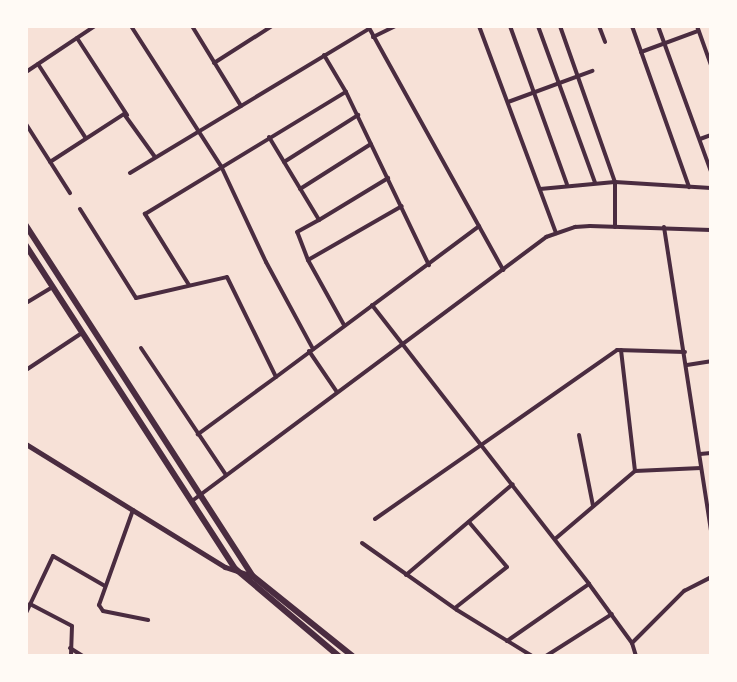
<!DOCTYPE html>
<html>
<head>
<meta charset="utf-8">
<style>
	body { margin:0 }
	#map { position:relative; width:737px; height:682px; overflow:hidden; background:#f7e1d7; font-family:"Archivo Narrow",sans-serif }
	div>[style] { position:absolute }
	[style*='--x'] { left:calc(var(--x)*1px); top:calc(var(--y)*1px); width:calc(var(--w)*1px); rotate:calc(var(--a)*1deg) }
	.minor>* { height:4px; margin:-2px; padding:0 2px; transform-origin:2px; border-radius:2px; background:#4a2c40 }
	.tertiary>* { height:4.5px; margin:-2.25px; padding:0 2.25px; transform-origin:2.25px; border-radius:2.25px; background:#4a2c40 }
	.primary>* { height:5.5px; margin:-2.75px; padding:0 2.75px; transform-origin:2.75px; border-radius:2.75px; background:#4a2c40 }
	span { translate:-50% -50%; white-space:nowrap; text-align:center; line-height:1.15; -webkit-text-stroke:5px #fffaf5; paint-order:stroke }
	.frame { position:absolute; inset:0; border:28px solid #fffaf5; pointer-events:none }
</style>
</head>
<body>
<div id="map">
	<div class="minor">
		<i style="--x:131;--y:26;--w:166;--a:57.3"></i>
		<i style="--x:221;--y:166;--w:106;--a:64.9"></i>
		<i style="--x:266;--y:262;--w:99;--a:61.6"></i>
		<i style="--x:192;--y:26;--w:94;--a:58.5"></i>
		<i style="--x:368;--y:26;--w:279;--a:61"></i>
		<i style="--x:479;--y:26;--w:221;--a:69.6"></i>
		<i style="--x:510;--y:26;--w:168;--a:70.2"></i>
		<i style="--x:538;--y:26;--w:167;--a:70"></i>
		<i style="--x:560;--y:26;--w:165;--a:70.6"></i>
		<i style="--x:615;--y:182;--w:45;--a:90"></i>
		<i style="--x:599;--y:26;--w:17;--a:69"></i>
		<i style="--x:632;--y:26;--w:171;--a:70.5"></i>
		<i style="--x:658;--y:26;--w:155;--a:70"></i>
		<i style="--x:697;--y:26;--w:41;--a:70.3"></i>
		<i style="--x:373;--y:37;--w:25;--a:-26"></i>
		<i style="--x:77;--y:38;--w:92;--a:57"></i>
		<i style="--x:641;--y:52;--w:61;--a:-20.2"></i>
		<i style="--x:324;--y:55;--w:43;--a:59.3"></i>
		<i style="--x:346;--y:92;--w:192;--a:64.4"></i>
		<i style="--x:214;--y:63;--w:69;--a:-32.5"></i>
		<i style="--x:38;--y:64;--w:87;--a:57.2"></i>
		<i style="--x:26;--y:72;--w:83;--a:-33.7"></i>
		<i style="--x:508;--y:102;--w:90;--a:-20.3"></i>
		<i style="--x:26;--y:124;--w:82;--a:57.5"></i>
		<i style="--x:269;--y:137;--w:97;--a:58.9"></i>
		<i style="--x:319;--y:220;--w:81;--a:-31.3"></i>
		<i style="--x:700;--y:139;--w:12;--a:-20"></i>
		<i style="--x:50;--y:162;--w:88;--a:-33"></i>
		<i style="--x:124;--y:114;--w:53;--a:54.2"></i>
		<i style="--x:284;--y:162;--w:88;--a:-32.4"></i>
		<i style="--x:130;--y:173;--w:279;--a:-31.1"></i>
		<i style="--x:300;--y:189;--w:84;--a:-32.4"></i>
		<i style="--x:540;--y:189;--w:75;--a:-5.3"></i>
		<i style="--x:615;--y:182;--w:96;--a:3.6"></i>
		<i style="--x:80;--y:209;--w:105;--a:57.8"></i>
		<i style="--x:136;--y:298;--w:93;--a:-13"></i>
		<i style="--x:227;--y:277;--w:111;--a:63.9"></i>
		<i style="--x:276;--y:377;--w:97;--a:143.8"></i>
		<i style="--x:664;--y:227;--w:309;--a:81.2"></i>
		<i style="--x:308;--y:260;--w:30;--a:-111"></i>
		<i style="--x:297;--y:232;--w:25;--a:-29"></i>
		<i style="--x:189;--y:285;--w:84;--a:-121.8"></i>
		<i style="--x:145;--y:214;--w:235;--a:-31.3"></i>
		<i style="--x:26;--y:303;--w:31;--a:-31"></i>
		<i style="--x:372;--y:305;--w:353;--a:52.1"></i>
		<i style="--x:589;--y:584;--w:73;--a:53.9"></i>
		<i style="--x:632;--y:643;--w:14;--a:73"></i>
		<i style="--x:344;--y:325;--w:74;--a:-119"></i>
		<i style="--x:308;--y:260;--w:108;--a:-29.9"></i>
		<i style="--x:141;--y:348;--w:153;--a:56.2"></i>
		<i style="--x:621;--y:350;--w:122;--a:83.4"></i>
		<i style="--x:309;--y:351;--w:50;--a:55.7"></i>
		<i style="--x:687;--y:365;--w:24;--a:-9"></i>
		<i style="--x:26;--y:370;--w:67;--a:-33.5"></i>
		<i style="--x:276;--y:377;--w:253;--a:-36.6"></i>
		<i style="--x:579;--y:435;--w:72;--a:78.8"></i>
		<i style="--x:700;--y:454;--w:11;--a:-5"></i>
		<i style="--x:192;--y:501;--w:442;--a:-36.7"></i>
		<i style="--x:546;--y:237;--w:31;--a:-19"></i>
		<i style="--x:575;--y:227;--w:15;--a:-4"></i>
		<i style="--x:590;--y:226;--w:121;--a:1.9"></i>
		<i style="--x:133;--y:510;--w:101;--a:109.7"></i>
		<i style="--x:99;--y:605;--w:7;--a:56"></i>
		<i style="--x:103;--y:611;--w:46;--a:11.3"></i>
		<i style="--x:375;--y:519;--w:295;--a:-34.9"></i>
		<i style="--x:617;--y:350;--w:68;--a:1.7"></i>
		<i style="--x:555;--y:539;--w:105;--a:-40.4"></i>
		<i style="--x:635;--y:471;--w:66;--a:-2.6"></i>
		<i style="--x:362;--y:543;--w:116;--a:35.2"></i>
		<i style="--x:457;--y:610;--w:88;--a:31.5"></i>
		<i style="--x:406;--y:575;--w:140;--a:-40.4"></i>
		<i style="--x:30;--y:604;--w:47;--a:27.6"></i>
		<i style="--x:72;--y:626;--w:30;--a:92"></i>
		<i style="--x:455;--y:608;--w:66;--a:-38.3"></i>
		<i style="--x:507;--y:567;--w:59;--a:-130.2"></i>
		<i style="--x:26;--y:613;--w:63;--a:-64.7"></i>
		<i style="--x:53;--y:556;--w:60;--a:30"></i>
		<i style="--x:507;--y:641;--w:100;--a:-34.8"></i>
		<i style="--x:632;--y:643;--w:74;--a:-45"></i>
		<i style="--x:684;--y:591;--w:30;--a:-27"></i>
		<i style="--x:70;--y:648;--w:15;--a:32"></i>
		<i style="--x:546;--y:656;--w:78;--a:-32.5"></i>
	</div>
	<div class="tertiary">
		<i style="--x:26;--y:444;--w:234;--a:31.7"></i>
		<i style="--x:225;--y:567;--w:29;--a:18"></i>
	</div>
	<div class="primary">
		<i style="--x:26;--y:225;--w:418;--a:57.1"></i>
		<i style="--x:253;--y:576;--w:128;--a:38.7"></i>
		<i style="--x:26;--y:245;--w:386;--a:57.1"></i>
		<i style="--x:236;--y:569;--w:135;--a:40.2"></i>
	</div>
	<div class="frame"></div>
</div>
</body>
</html>
